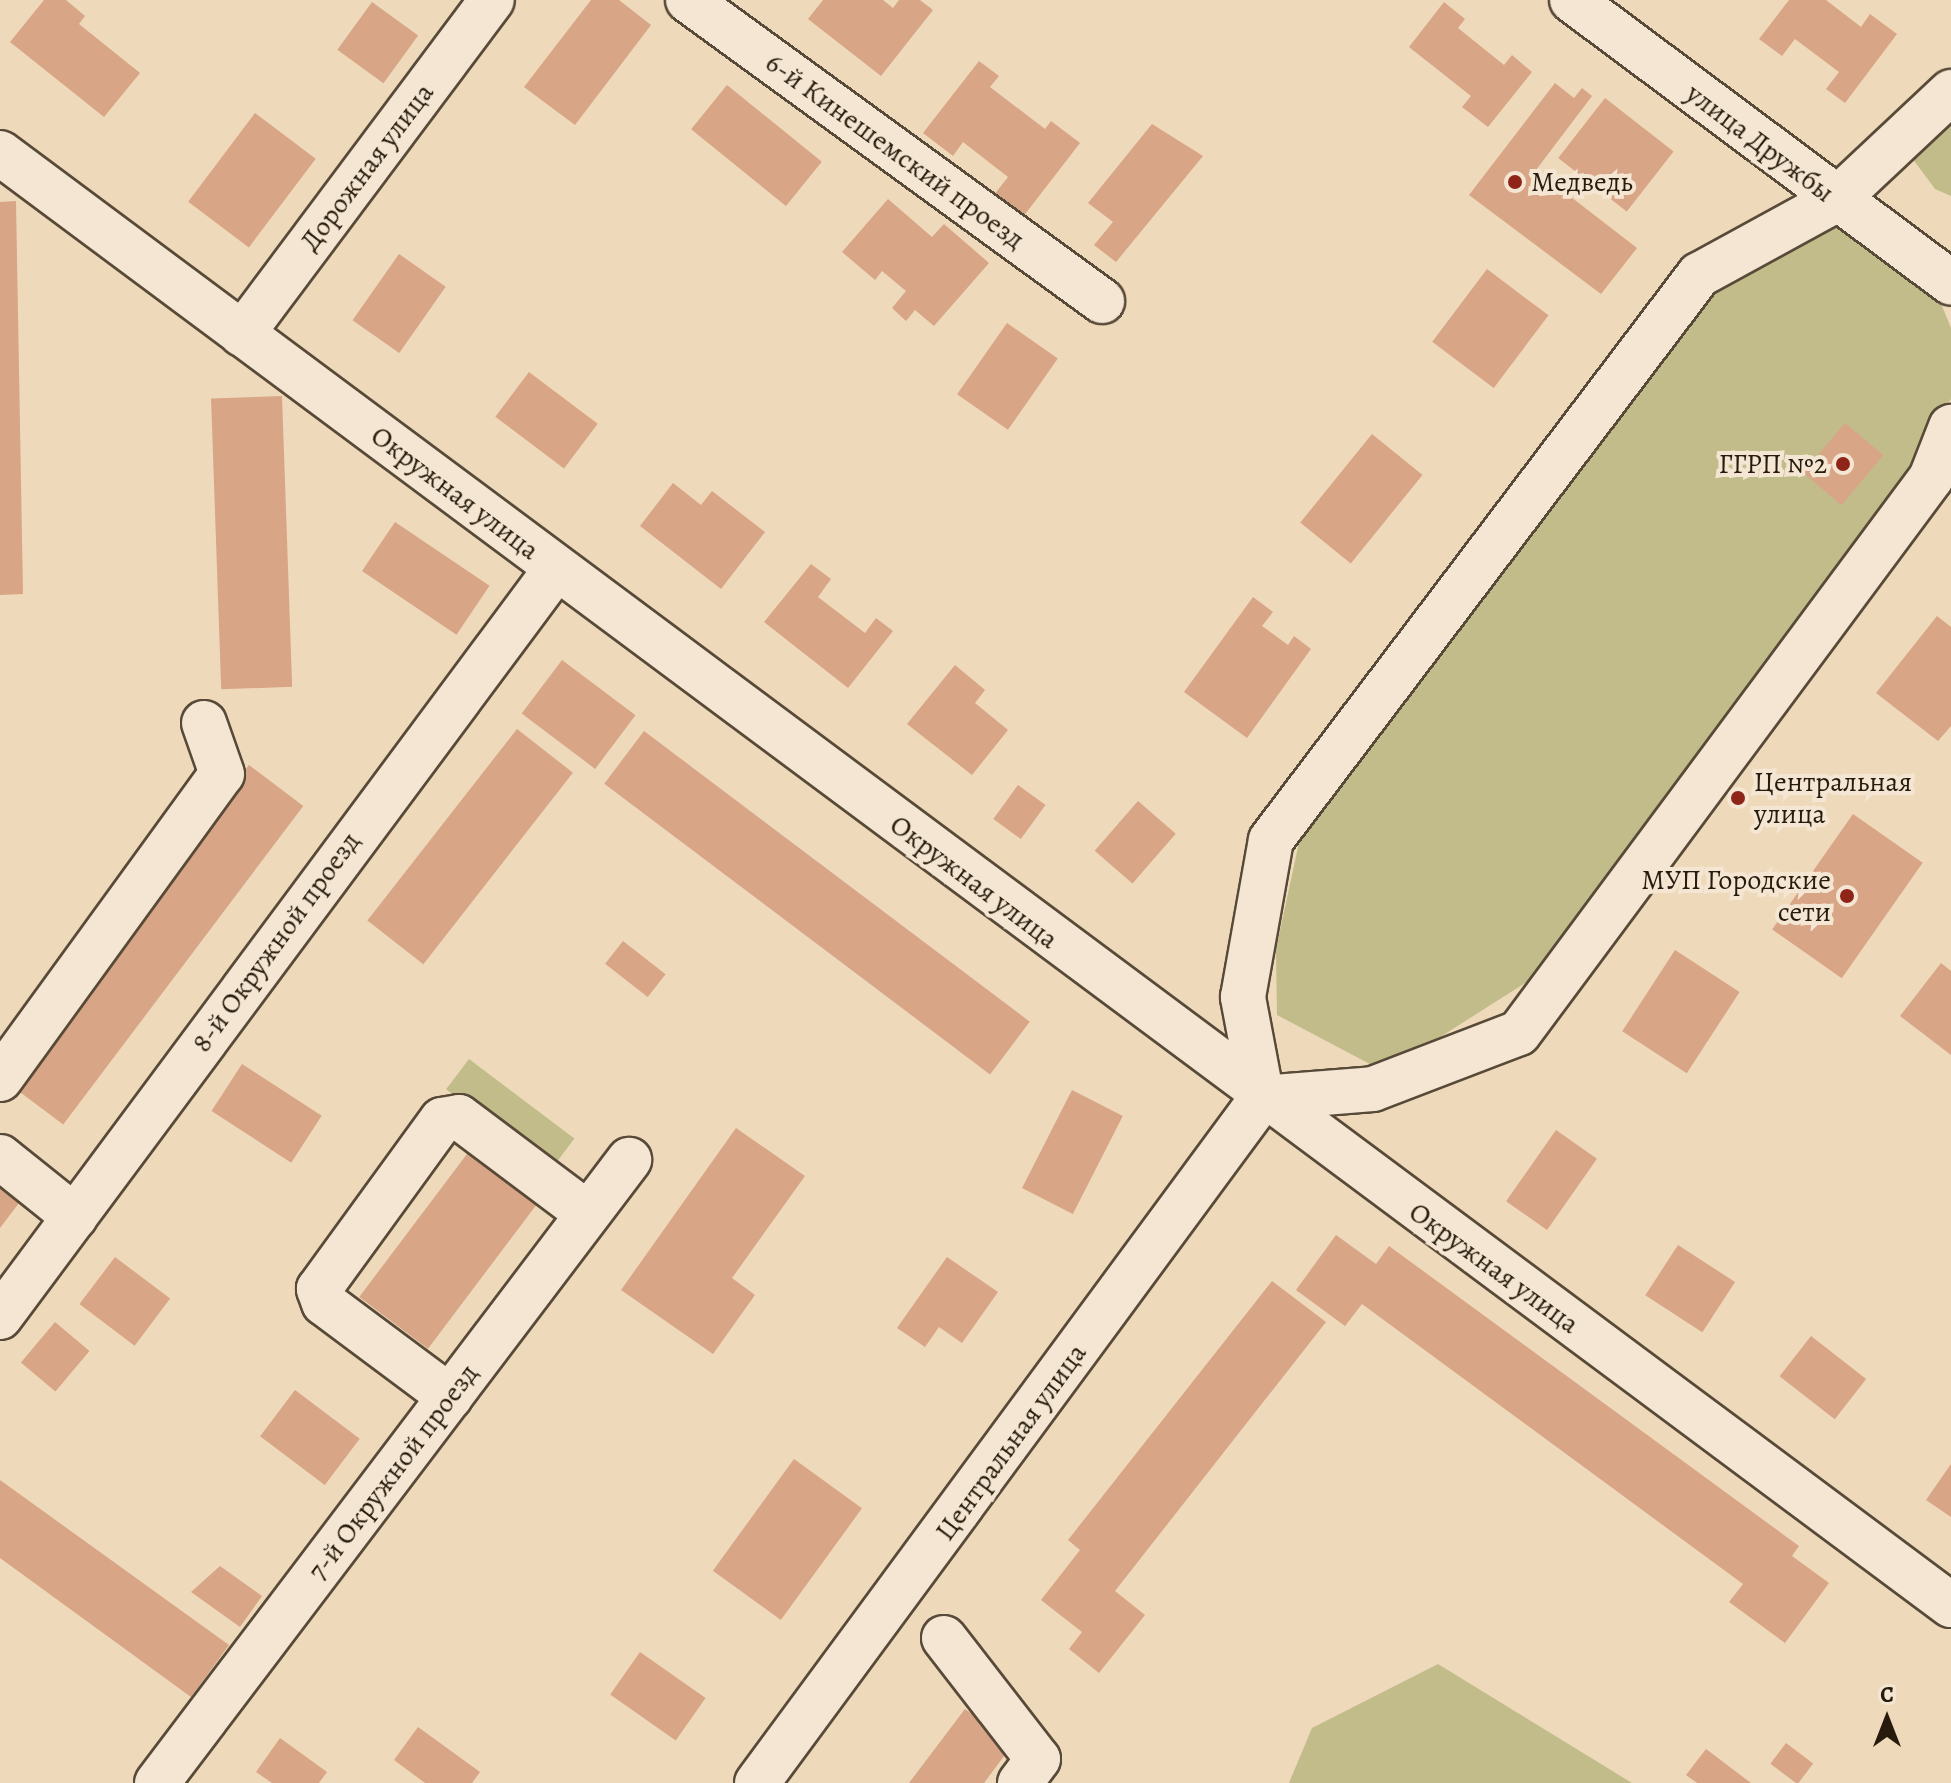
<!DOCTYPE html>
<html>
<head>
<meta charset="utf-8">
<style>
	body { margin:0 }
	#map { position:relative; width:1951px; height:1783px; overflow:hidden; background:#eed9ba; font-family:Alegreya,serif }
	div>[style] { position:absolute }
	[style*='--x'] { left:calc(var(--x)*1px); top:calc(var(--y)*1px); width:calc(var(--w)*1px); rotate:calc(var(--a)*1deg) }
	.green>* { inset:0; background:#c1bc8a; transform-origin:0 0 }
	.building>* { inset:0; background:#d8a586; transform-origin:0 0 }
	.roads { filter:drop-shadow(2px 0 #584a38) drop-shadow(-2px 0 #584a38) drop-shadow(0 2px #584a38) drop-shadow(0 -2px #584a38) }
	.minor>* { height:44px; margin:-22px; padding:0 22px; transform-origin:22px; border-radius:22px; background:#f4e6d2 }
	.dots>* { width:22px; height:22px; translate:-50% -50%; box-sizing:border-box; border:4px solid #f4e6d2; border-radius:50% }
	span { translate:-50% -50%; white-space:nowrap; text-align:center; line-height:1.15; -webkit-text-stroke:8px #f4e6d2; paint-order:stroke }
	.street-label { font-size:28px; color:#261b0c }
	.poi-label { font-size:28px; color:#261b0c }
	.left { translate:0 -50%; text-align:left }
	.right { translate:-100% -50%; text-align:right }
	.north { position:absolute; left:1847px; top:1679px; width:80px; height:80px; -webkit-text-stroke:6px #f4e6d2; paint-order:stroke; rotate:0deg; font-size:22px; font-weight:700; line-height:32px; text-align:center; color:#261b0c }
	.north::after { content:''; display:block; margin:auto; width:28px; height:36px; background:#261b0c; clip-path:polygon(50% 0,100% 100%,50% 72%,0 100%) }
</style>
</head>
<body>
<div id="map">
	<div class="green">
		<i style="clip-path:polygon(1951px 94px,1951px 196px,1935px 189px,1901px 143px)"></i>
		<i style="clip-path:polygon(1834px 218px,1933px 284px,1951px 328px,1951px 399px,1884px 506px,1533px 978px,1385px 1072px,1277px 1015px,1276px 949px,1303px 824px,1714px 283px)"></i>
		<i style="left:469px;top:1059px;width:132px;height:38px;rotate:37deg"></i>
		<i style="clip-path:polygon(1438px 1664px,1632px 1783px,1289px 1783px,1312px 1728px)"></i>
	</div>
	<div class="building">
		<i style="clip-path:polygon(44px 0,66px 0,85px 16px,79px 24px,140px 73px,104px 117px,10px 42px)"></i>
		<i style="clip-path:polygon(591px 0,619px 0,651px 25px,575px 125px,524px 87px)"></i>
		<i style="clip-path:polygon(823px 0,883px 0,893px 8px,899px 0,920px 0,933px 10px,881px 76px,808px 19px)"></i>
		<i style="clip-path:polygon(1789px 0,1826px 0,1861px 27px,1870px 14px,1897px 34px,1845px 103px,1826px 89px,1839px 72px,1795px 39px,1782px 56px,1759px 39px)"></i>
		<i style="left:372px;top:2px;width:57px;height:59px;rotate:36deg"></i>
		<i style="clip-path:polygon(1444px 2px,1465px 19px,1458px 28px,1504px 65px,1512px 55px,1532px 72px,1488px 127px,1462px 107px,1471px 96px,1409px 47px)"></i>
		<i style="clip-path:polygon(979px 61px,999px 76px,990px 87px,1045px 129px,1051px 121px,1080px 143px,1019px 222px,990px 200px,1008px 177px,963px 142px,953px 156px,923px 133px)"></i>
		<i style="clip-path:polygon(1555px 83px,1574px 98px,1582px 88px,1592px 96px,1536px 170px,1637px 248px,1601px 294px,1469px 195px)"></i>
		<i style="left:727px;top:85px;width:122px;height:57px;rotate:39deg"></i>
		<i style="left:1605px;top:98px;width:87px;height:76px;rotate:38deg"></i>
		<i style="left:255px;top:113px;width:76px;height:111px;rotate:37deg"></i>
		<i style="clip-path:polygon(1152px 124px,1203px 156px,1116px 262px,1094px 245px,1113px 222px,1088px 203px)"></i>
		<i style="clip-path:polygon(888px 199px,932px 237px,944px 224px,989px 263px,934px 326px,915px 310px,906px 321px,892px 308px,906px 291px,882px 271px,875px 280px,842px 252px)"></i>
		<i style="clip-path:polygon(16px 201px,23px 594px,0 595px,0 202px)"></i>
		<i style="left:399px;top:254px;width:57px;height:81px;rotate:35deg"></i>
		<i style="left:1487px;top:269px;width:77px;height:91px;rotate:37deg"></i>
		<i style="left:1007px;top:323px;width:62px;height:87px;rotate:35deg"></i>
		<i style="left:529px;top:372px;width:86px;height:56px;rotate:37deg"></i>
		<i style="left:282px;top:396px;width:291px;height:71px;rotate:88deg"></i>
		<i style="left:1845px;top:423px;width:50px;height:65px;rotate:40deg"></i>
		<i style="left:1372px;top:434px;width:65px;height:114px;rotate:39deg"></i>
		<i style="clip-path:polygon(673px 483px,701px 505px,712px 491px,765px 532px,721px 589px,640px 526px)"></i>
		<i style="left:395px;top:522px;width:114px;height:59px;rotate:34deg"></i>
		<i style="clip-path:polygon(811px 564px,831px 579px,818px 597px,865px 633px,876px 618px,893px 631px,848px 688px,764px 622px)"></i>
		<i style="clip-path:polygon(1253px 597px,1273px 612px,1262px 626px,1288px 645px,1294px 636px,1311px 649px,1247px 738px,1184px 692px)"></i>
		<i style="clip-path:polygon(1937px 616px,1951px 627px,1951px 726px,1938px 741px,1876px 693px)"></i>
		<i style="left:562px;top:660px;width:92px;height:67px;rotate:37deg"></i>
		<i style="clip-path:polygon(955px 665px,985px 690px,975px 703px,1008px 730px,972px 775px,907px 724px)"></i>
		<i style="left:517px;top:729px;width:71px;height:243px;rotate:38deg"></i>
		<i style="left:644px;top:731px;width:483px;height:66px;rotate:37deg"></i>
		<i style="left:249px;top:765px;width:68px;height:399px;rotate:37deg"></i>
		<i style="left:1018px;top:785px;width:34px;height:42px;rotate:36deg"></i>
		<i style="left:1138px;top:801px;width:50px;height:66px;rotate:41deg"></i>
		<i style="left:1853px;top:814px;width:85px;height:141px;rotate:35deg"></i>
		<i style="left:623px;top:941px;width:54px;height:29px;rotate:38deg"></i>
		<i style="left:1675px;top:950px;width:77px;height:97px;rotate:33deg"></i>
		<i style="clip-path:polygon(1941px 963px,1951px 971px,1951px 1055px,1900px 1016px)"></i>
		<i style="left:242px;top:1064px;width:95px;height:56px;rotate:33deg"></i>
		<i style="left:1072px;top:1090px;width:57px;height:110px;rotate:27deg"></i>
		<i style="clip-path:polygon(736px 1128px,805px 1176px,732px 1278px,755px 1295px,713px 1354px,621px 1290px)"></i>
		<i style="left:1556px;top:1130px;width:50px;height:87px;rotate:35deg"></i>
		<i style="left:470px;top:1150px;width:86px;height:184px;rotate:37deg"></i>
		<i style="clip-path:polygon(0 1188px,19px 1203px,0 1228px)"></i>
		<i style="clip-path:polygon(1336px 1235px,1376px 1264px,1389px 1246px,1799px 1546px,1792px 1556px,1829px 1583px,1785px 1643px,1729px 1602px,1743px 1584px,1362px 1304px,1345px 1326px,1296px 1290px)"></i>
		<i style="left:1678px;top:1245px;width:68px;height:60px;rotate:33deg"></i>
		<i style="left:115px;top:1257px;width:69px;height:59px;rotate:37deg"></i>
		<i style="clip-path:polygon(947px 1257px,998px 1292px,962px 1343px,939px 1327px,925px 1347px,897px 1328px)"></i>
		<i style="clip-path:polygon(1272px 1281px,1326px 1322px,1115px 1591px,1145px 1615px,1099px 1673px,1069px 1649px,1082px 1632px,1041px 1600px,1080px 1550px,1068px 1540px)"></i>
		<i style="left:55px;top:1322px;width:45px;height:53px;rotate:40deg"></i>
		<i style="left:1811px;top:1336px;width:70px;height:51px;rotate:38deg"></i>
		<i style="left:295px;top:1390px;width:81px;height:58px;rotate:37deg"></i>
		<i style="left:794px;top:1459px;width:84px;height:138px;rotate:36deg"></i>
		<i style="clip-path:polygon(1951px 1464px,1951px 1517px,1926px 1500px)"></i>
		<i style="clip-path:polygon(0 1480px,229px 1645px,191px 1697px,0 1558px)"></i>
		<i style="clip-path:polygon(220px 1566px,262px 1596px,240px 1627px,191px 1592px)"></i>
		<i style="left:640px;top:1652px;width:80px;height:52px;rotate:35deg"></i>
		<i style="clip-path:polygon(965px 1709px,1013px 1744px,984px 1783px,909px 1783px)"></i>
		<i style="clip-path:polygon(418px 1727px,480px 1772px,472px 1783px,425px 1783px,394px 1760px)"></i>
		<i style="clip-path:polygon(280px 1738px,327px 1772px,319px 1783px,272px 1783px,256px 1772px)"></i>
		<i style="left:1786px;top:1743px;width:34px;height:26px;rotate:37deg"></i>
		<i style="clip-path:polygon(1706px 1749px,1751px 1783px,1697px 1783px,1686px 1775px)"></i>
	</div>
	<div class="roads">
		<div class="minor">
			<i style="--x:688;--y:0;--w:512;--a:36.02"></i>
			<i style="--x:1572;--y:0;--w:473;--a:36.7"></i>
			<i style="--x:0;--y:153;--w:2432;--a:36.66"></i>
			<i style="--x:242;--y:334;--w:417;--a:-53.2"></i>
			<i style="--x:0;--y:1079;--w:377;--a:-54"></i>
			<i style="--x:222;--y:774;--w:54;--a:-109.4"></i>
			<i style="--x:1262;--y:1098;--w:111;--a:-4.6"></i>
			<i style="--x:1373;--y:1089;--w:156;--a:-21"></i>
			<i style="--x:1519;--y:1033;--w:691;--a:-53.41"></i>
			<i style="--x:1931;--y:478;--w:55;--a:-68.6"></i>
			<i style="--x:0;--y:1157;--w:96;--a:38.7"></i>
			<i style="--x:0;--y:1317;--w:932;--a:-53.38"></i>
			<i style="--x:450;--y:1397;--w:157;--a:-143.3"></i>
			<i style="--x:324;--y:1303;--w:15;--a:-110"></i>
			<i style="--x:319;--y:1289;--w:209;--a:-54"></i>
			<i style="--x:442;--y:1120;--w:17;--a:-10"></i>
			<i style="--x:459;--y:1117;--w:161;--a:36.9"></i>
			<i style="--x:944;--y:1638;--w:153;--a:52.2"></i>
			<i style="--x:1038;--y:1759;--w:30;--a:127"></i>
			<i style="--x:157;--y:1783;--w:782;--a:-52.85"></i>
			<i style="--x:757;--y:1783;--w:851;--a:-53.6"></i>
			<i style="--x:1262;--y:1098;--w:103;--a:-100.7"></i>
			<i style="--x:1243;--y:997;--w:159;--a:-79.9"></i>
			<i style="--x:1271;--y:840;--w:709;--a:-52.86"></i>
			<i style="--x:1699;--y:275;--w:156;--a:-28.7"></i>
			<i style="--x:1836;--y:200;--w:158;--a:-43.2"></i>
		</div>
	</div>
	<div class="dots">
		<i style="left:1515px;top:182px;background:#8f2418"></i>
		<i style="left:1843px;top:464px;background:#8f2418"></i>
		<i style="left:1738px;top:798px;background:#8f2418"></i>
		<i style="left:1847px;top:896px;background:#8f2418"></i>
	</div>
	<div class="street-label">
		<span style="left:1760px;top:143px;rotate:37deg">улица Дружбы</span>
		<span style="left:895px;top:151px;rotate:36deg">6-й Кинешемский проезд</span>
		<span style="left:367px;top:167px;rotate:-53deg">Дорожная улица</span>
		<span style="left:455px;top:493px;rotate:37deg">Окружная улица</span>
		<span style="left:974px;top:882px;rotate:37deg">Окружная улица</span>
		<span style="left:276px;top:942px;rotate:-54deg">8-й Окружной проезд</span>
		<span style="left:1494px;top:1268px;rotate:36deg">Окружная улица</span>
		<span style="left:1011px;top:1442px;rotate:-54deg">Центральная улица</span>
		<span style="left:393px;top:1472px;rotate:-53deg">7-й Окружной проезд</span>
	</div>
	<div class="poi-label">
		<span class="left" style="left:1531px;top:182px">Медведь</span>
		<span class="right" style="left:1827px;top:464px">ГГРП №2</span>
		<span class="left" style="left:1754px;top:798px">Центральная<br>улица</span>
		<span class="right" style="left:1831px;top:896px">МУП Городские<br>сети</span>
	</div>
	<div class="north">С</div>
</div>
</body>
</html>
